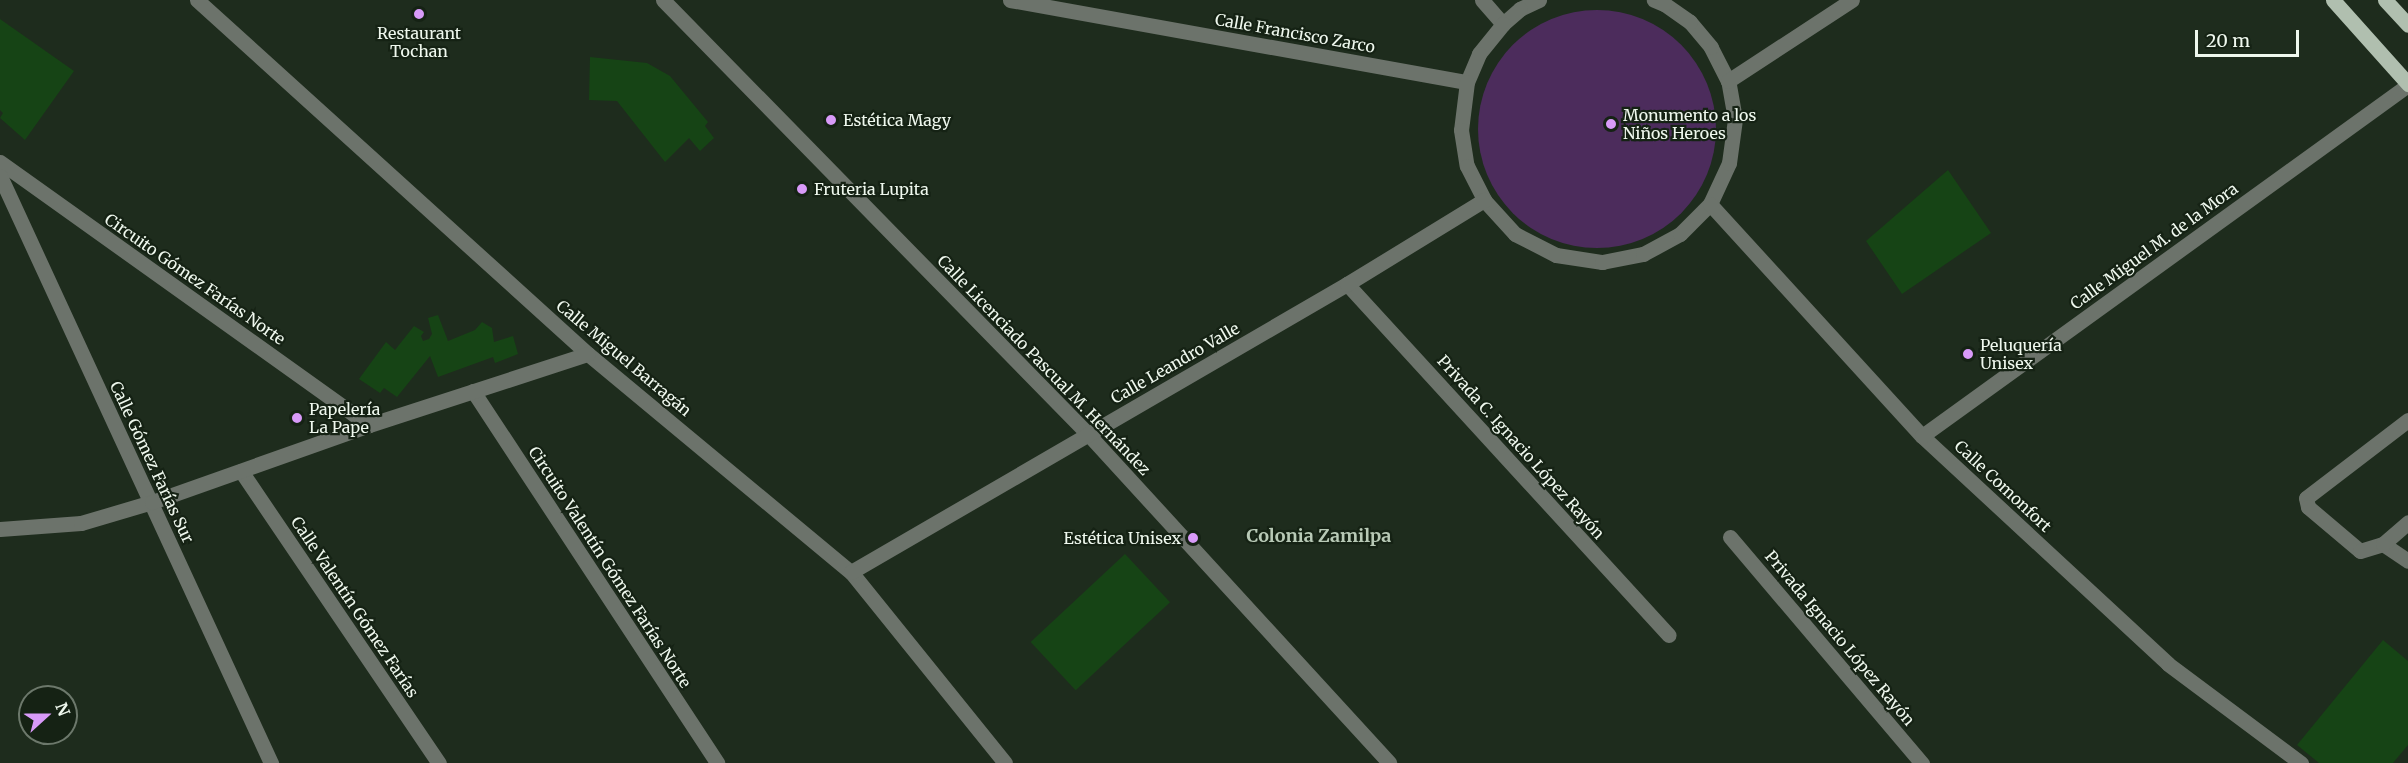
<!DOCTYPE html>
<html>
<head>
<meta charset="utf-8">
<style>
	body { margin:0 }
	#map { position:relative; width:2408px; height:763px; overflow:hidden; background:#1e2c1d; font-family:Merriweather,serif }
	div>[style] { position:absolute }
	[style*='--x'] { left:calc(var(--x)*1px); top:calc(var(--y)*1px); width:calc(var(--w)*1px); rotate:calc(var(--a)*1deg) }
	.green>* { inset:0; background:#4c2c5c }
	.round { border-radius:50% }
	.building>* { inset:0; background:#164415; transform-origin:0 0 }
	.minor>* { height:15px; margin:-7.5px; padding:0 7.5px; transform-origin:7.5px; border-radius:7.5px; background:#6c736b }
	.major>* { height:15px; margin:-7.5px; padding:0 7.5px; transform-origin:7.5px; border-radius:7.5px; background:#b0bfaf }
	.dots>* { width:16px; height:16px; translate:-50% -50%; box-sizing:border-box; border:3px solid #152214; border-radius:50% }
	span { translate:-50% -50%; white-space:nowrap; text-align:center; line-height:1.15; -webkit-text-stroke:4.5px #152214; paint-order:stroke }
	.poi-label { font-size:16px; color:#eff8ee }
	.left { translate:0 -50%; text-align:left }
	.right { translate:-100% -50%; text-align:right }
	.street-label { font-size:16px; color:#eff8ee }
	.neighbourhood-label { font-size:18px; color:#b8c9b6; font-weight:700 }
	.north { position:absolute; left:18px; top:685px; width:60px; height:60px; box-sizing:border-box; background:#152214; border:2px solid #6c786b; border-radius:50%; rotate:69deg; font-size:16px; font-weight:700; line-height:24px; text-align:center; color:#eff8ee }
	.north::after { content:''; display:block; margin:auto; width:21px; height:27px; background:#d89af8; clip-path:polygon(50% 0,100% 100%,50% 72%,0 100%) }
	.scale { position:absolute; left:2195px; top:30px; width:104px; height:27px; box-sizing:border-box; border:3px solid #eff8ee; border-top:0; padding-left:8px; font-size:18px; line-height:21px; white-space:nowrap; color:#eff8ee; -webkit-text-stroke:4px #152214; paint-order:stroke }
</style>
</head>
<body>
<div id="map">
	<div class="green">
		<i class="round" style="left:1478px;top:10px;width:238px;height:238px"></i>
	</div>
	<div class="building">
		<i style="clip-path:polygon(0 19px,74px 71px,25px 140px,0 118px,3px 113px,0 110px)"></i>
		<i style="clip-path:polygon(590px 57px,647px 63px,670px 76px,708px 122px,705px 126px,714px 138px,700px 151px,689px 138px,665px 162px,617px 101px,589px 100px)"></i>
		<i style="clip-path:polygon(1948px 170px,1991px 233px,1902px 294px,1866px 241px)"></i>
		<i style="clip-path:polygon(438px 315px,448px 341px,475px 330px,482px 322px,492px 328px,494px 342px,513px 336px,518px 354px,495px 363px,493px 357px,438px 377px,430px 356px,397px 397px,384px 388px,380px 393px,359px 379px,386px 342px,395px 350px,414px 326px,424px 332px,421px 336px,423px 341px,429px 339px,432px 334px,428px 318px)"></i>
		<i style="left:1125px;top:554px;width:66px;height:129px;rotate:47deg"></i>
		<i style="clip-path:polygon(2383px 640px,2408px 661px,2408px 745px,2393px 763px,2319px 763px,2297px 745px)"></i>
	</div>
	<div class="minor">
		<i style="--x:197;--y:0;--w:527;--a:42.16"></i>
		<i style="--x:588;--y:354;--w:342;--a:39.7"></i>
		<i style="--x:851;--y:572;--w:245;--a:51.1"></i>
		<i style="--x:663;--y:0;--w:607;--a:45.6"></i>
		<i style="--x:1088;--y:434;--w:446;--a:47.5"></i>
		<i style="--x:1010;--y:0;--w:464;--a:10.2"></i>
		<i style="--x:1482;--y:0;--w:32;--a:49"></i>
		<i style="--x:1539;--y:0;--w:21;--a:155"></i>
		<i style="--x:1520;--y:9;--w:23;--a:139"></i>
		<i style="--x:1503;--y:24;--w:38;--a:129"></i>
		<i style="--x:1479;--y:54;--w:30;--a:113"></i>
		<i style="--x:1467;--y:82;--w:48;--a:97.1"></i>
		<i style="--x:1461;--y:130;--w:36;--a:81"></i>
		<i style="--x:1467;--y:166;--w:38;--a:63"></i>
		<i style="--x:1484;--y:200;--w:46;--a:47.6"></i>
		<i style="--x:1515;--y:234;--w:46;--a:27.1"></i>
		<i style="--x:1556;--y:255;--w:47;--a:8.7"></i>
		<i style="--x:1602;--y:262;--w:42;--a:-11"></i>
		<i style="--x:1643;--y:254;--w:42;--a:-28.4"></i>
		<i style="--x:1680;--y:234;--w:42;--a:-45"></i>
		<i style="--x:1710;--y:204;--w:45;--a:-65.1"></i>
		<i style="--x:1729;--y:163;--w:44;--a:-82.2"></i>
		<i style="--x:1735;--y:119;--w:39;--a:-100"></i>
		<i style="--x:1728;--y:81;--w:38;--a:-117"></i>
		<i style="--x:1711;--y:47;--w:33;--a:-130"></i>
		<i style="--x:1690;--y:22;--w:32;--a:-145"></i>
		<i style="--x:1664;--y:4;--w:11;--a:-158"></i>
		<i style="--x:1728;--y:81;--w:148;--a:-33.2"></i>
		<i style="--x:0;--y:162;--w:453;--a:35.5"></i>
		<i style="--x:0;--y:176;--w:647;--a:65.22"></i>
		<i style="--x:1710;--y:204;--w:314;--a:47.6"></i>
		<i style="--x:1922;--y:436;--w:335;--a:42.8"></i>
		<i style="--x:2168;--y:664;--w:166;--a:36.7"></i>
		<i style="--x:1347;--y:284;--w:476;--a:47.5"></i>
		<i style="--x:473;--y:391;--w:445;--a:56.7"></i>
		<i style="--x:2408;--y:420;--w:128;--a:142.6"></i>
		<i style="--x:2306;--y:498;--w:9;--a:77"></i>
		<i style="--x:2308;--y:507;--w:68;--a:40.2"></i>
		<i style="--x:2360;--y:551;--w:24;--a:-17"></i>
		<i style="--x:2383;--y:544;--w:30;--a:34"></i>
		<i style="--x:1922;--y:436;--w:599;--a:-35.84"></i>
		<i style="--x:241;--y:471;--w:353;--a:55.9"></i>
		<i style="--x:0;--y:529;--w:81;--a:-4.2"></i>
		<i style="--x:81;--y:523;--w:74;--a:-16.5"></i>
		<i style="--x:152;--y:502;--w:230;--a:-19.5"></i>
		<i style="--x:369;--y:425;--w:230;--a:-18"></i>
		<i style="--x:1730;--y:537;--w:297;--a:49.7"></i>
		<i style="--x:2383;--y:544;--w:33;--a:-41"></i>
		<i style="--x:851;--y:572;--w:574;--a:-30.14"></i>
		<i style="--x:1347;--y:284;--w:161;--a:-31.5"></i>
	</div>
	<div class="major">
		<i style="--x:2333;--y:0;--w:113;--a:48.2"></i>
		<i style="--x:2385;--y:0;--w:34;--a:47"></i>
	</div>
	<div class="dots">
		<i style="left:419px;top:14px;background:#d89af8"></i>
		<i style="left:831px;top:120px;background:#d89af8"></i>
		<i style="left:1611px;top:124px;background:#d89af8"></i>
		<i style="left:802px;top:189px;background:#d89af8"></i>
		<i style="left:1968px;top:354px;background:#d89af8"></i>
		<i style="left:297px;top:418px;background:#d89af8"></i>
		<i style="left:1193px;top:538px;background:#d89af8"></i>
	</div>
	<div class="poi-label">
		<span style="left:419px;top:42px">Restaurant<br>Tochan</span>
		<span class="left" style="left:1623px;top:124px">Monumento a los<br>Niños Heroes</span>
		<span class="left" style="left:843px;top:120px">Estética Magy</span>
		<span class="left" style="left:814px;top:189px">Fruteria Lupita</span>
		<span class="left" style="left:1980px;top:354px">Peluquería<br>Unisex</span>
		<span class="left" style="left:309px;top:418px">Papelería<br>La Pape</span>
		<span class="right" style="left:1181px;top:538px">Estética Unisex</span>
	</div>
	<div class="street-label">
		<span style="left:1295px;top:33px;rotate:10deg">Calle Francisco Zarco</span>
		<span style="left:2154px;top:246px;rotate:-36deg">Calle Miguel M. de la Mora</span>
		<span style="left:195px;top:279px;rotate:35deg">Circuito Gómez Farías Norte</span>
		<span style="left:624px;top:358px;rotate:40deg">Calle Miguel Barragán</span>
		<span style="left:1175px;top:363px;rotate:-30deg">Calle Leandro Valle</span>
		<span style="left:1044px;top:365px;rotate:46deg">Calle Licenciado Pascual M. Hernández</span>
		<span style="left:1521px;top:447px;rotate:48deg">Privada C. Ignacio López Rayón</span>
		<span style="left:152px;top:462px;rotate:65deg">Calle Gómez Farías Sur</span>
		<span style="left:2003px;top:486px;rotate:43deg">Calle Comonfort</span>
		<span style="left:610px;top:567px;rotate:57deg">Circuito Valentín Gómez Farías Norte</span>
		<span style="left:355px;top:607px;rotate:56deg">Calle Valentín Gómez Farías</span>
		<span style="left:1840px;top:638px;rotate:50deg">Privada Ignacio López Rayón</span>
	</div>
	<div class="neighbourhood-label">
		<span style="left:1319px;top:536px">Colonia Zamilpa</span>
	</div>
	<div class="north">N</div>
	<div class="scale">20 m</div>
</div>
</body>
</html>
